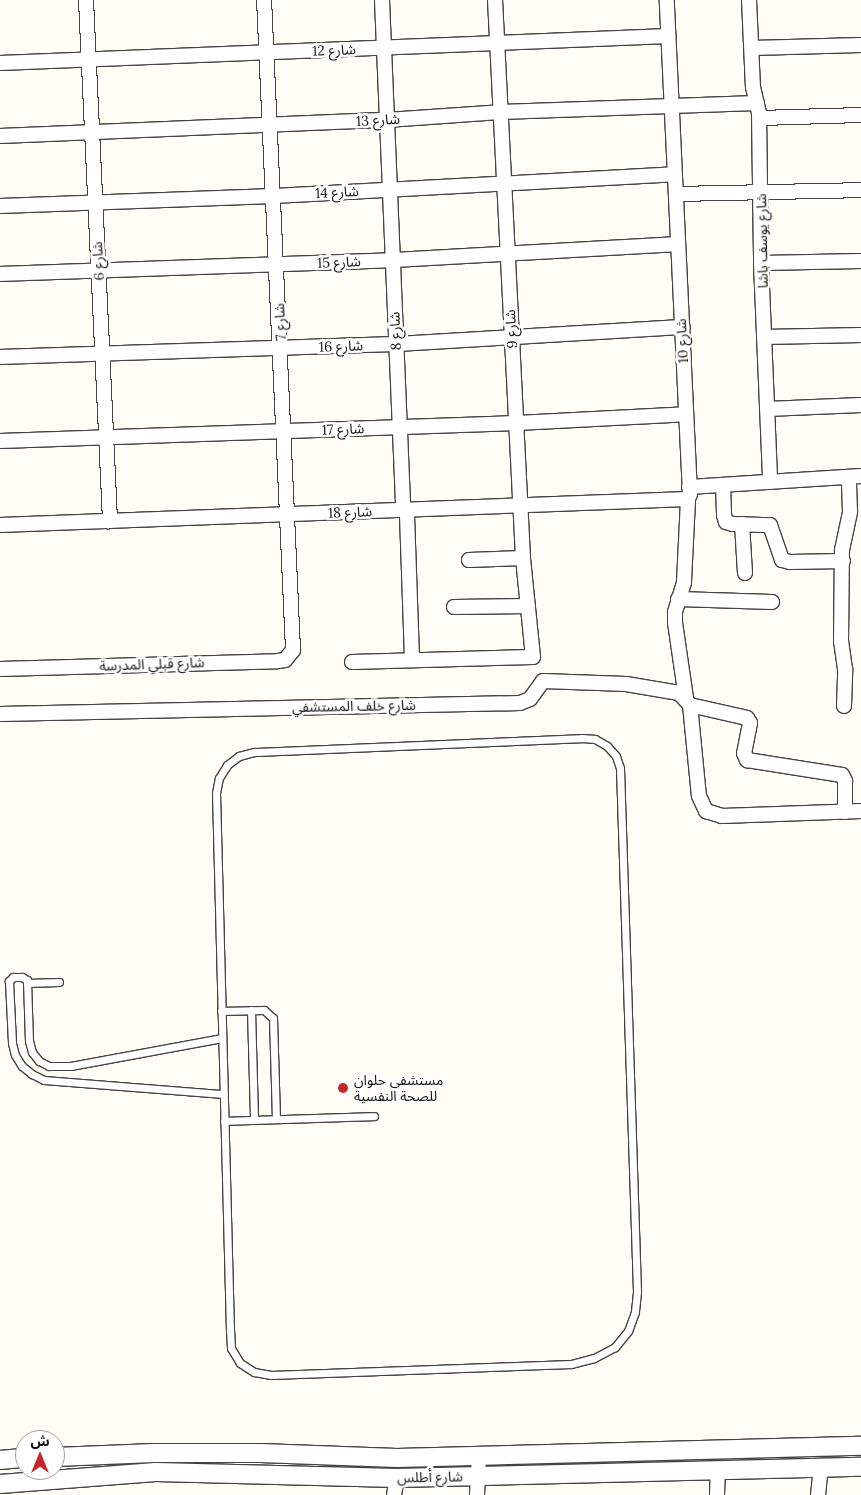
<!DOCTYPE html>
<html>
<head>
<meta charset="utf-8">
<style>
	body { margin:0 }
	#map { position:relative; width:861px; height:1495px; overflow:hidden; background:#fffdf5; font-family:Lora,"Noto Sans Arabic",serif }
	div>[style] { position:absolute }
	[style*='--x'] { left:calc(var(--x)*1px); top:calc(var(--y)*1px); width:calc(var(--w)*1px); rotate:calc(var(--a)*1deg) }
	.roads { filter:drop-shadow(1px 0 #444) drop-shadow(-1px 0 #444) drop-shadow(0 1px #444) drop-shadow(0 -1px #444) }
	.service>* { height:7px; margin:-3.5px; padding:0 3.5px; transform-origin:3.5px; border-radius:3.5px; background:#fff }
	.minor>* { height:14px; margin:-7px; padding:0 7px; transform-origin:7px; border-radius:7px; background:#fff }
	.tertiary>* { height:18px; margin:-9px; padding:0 9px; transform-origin:9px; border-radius:9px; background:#fff }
	.dots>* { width:14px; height:14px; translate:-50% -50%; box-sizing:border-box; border:2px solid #fff; border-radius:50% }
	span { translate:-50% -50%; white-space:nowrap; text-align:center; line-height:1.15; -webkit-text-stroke:5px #fff; paint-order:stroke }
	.street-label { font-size:14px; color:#111 }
	.poi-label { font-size:14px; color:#111 }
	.left { translate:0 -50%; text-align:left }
	.north { position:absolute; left:15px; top:1430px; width:50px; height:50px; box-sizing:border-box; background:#fff; border:1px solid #a0a0a0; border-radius:50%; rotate:0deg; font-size:14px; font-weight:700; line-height:20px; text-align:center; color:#111 }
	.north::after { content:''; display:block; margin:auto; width:18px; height:22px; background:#c4262e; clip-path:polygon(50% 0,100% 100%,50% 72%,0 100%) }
</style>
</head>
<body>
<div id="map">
	<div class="roads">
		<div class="service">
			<i style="--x:582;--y:738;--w:13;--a:4"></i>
			<i style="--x:595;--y:739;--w:14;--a:30"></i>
			<i style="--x:607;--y:746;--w:13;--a:48"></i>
			<i style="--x:616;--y:756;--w:13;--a:72"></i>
			<i style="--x:620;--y:768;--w:524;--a:88.14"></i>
			<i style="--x:637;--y:1292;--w:20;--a:96"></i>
			<i style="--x:635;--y:1312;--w:20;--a:110"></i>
			<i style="--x:628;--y:1331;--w:21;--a:129"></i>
			<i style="--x:615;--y:1347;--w:24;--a:152"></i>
			<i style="--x:594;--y:1358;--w:24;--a:165"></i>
			<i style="--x:571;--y:1364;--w:300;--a:177.9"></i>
			<i style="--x:271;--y:1375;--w:17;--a:-170"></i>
			<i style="--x:254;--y:1372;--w:17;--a:-147"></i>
			<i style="--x:240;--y:1363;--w:17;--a:-121"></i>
			<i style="--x:231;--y:1348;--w:17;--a:-93"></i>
			<i style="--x:230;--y:1331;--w:538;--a:-91.49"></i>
			<i style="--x:216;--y:793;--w:15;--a:-79"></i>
			<i style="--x:219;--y:778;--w:15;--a:-58"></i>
			<i style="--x:227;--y:765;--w:15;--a:-37"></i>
			<i style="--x:239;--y:756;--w:16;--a:-15"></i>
			<i style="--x:254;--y:752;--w:328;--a:-2.4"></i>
			<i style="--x:27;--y:983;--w:32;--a:-2"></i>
			<i style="--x:251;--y:1010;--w:110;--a:88.4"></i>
			<i style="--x:221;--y:1011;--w:43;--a:-1.3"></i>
			<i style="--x:264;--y:1010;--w:12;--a:42"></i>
			<i style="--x:273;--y:1018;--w:101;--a:88.3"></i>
			<i style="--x:222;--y:1038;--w:154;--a:169.5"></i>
			<i style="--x:71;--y:1066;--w:22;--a:180"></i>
			<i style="--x:49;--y:1066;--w:11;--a:-153"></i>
			<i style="--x:39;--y:1061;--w:11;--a:-128"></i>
			<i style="--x:32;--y:1052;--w:11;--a:-105"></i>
			<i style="--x:29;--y:1041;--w:61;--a:-91.9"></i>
			<i style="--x:27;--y:980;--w:6;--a:-149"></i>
			<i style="--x:22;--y:977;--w:9;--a:180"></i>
			<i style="--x:13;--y:977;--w:6;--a:135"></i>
			<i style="--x:9;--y:981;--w:62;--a:87.2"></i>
			<i style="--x:12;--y:1043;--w:12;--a:76"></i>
			<i style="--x:15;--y:1055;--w:13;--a:58"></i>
			<i style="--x:22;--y:1066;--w:13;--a:39"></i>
			<i style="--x:32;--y:1074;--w:13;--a:27"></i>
			<i style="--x:44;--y:1080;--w:180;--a:4.5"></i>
			<i style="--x:224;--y:1121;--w:150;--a:-1.9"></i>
		</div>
		<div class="minor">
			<i style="--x:86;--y:0;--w:522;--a:87.36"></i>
			<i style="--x:382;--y:0;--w:504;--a:87.61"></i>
			<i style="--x:403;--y:504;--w:12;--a:70"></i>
			<i style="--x:407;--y:515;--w:145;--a:88"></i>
			<i style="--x:749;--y:0;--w:87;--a:87.4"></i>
			<i style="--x:753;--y:87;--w:27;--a:77"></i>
			<i style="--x:759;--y:113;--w:150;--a:89.2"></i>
			<i style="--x:761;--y:263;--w:219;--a:87.6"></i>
			<i style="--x:752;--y:48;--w:109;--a:-1.6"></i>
			<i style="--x:0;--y:63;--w:669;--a:-2.31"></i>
			<i style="--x:760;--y:118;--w:101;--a:-1.7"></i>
			<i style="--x:0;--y:136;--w:387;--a:-2.4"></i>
			<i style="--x:387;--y:120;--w:113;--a:-4"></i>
			<i style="--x:500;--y:112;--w:257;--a:-2"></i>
			<i style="--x:676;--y:194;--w:185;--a:-1.2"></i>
			<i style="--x:0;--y:206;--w:274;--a:-2.1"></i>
			<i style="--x:274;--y:196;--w:401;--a:-3.1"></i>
			<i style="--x:761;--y:263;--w:100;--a:-1.1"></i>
			<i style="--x:0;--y:274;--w:392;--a:-2"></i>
			<i style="--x:392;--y:260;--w:285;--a:-3.2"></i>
			<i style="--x:764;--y:337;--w:97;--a:-1.2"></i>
			<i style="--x:0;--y:357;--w:396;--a:-1.9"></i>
			<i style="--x:396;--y:344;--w:287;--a:-3.4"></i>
			<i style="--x:767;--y:409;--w:94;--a:-2.4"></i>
			<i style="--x:0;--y:441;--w:517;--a:-1.99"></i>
			<i style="--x:517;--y:423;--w:169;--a:-3"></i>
			<i style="--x:723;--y:485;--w:30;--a:88"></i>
			<i style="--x:724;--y:515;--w:7;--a:74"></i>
			<i style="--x:726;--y:522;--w:7;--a:16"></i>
			<i style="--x:733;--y:524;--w:37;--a:2"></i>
			<i style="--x:770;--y:525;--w:37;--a:71"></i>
			<i style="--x:782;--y:560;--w:8;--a:14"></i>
			<i style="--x:790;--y:562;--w:53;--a:-1.1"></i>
			<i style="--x:689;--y:487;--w:172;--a:-3.7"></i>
			<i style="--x:742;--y:524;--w:49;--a:86.5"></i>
			<i style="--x:0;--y:525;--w:688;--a:-2.16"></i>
			<i style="--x:688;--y:499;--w:5;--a:-68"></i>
			<i style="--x:690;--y:494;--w:495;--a:-92.7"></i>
			<i style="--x:469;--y:560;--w:54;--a:-2.1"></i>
			<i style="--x:678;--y:599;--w:94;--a:1.8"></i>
			<i style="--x:454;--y:607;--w:74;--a:-0.8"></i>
			<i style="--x:352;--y:662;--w:181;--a:-1.6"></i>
			<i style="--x:533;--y:657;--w:100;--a:-95.8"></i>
			<i style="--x:523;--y:558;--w:559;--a:-92.87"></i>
			<i style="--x:0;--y:669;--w:278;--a:-1.6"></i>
			<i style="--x:278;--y:661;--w:7;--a:-8"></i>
			<i style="--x:285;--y:660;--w:13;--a:-51"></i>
			<i style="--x:293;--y:650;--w:651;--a:-92.55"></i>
			<i style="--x:686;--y:698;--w:76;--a:-98.3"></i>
			<i style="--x:675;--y:623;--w:11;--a:-90"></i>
			<i style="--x:675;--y:612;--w:31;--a:-73"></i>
			<i style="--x:684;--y:582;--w:83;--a:-87.2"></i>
			<i style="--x:690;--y:705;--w:58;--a:12.8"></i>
			<i style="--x:747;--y:718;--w:6;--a:59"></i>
			<i style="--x:750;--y:723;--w:31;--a:101"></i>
			<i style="--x:744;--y:753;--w:8;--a:67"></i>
			<i style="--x:747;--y:760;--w:96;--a:9"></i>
			<i style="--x:842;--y:775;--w:7;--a:63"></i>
			<i style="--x:845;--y:781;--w:31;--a:90"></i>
			<i style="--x:844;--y:706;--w:37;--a:-88"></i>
			<i style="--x:845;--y:669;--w:28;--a:-98"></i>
			<i style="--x:841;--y:641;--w:91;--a:-89.4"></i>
			<i style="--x:842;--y:550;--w:39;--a:-78"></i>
			<i style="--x:850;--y:512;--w:35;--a:-92"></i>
			<i style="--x:0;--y:714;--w:520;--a:-1.21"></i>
			<i style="--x:520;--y:703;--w:11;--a:-22"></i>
			<i style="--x:530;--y:699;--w:22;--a:-54"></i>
			<i style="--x:543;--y:681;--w:83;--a:2.1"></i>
			<i style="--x:626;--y:684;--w:54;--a:9.6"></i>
			<i style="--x:679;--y:693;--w:16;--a:47"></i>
			<i style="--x:690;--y:705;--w:91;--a:84.4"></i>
			<i style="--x:699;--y:796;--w:17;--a:65"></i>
			<i style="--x:706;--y:811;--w:17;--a:17"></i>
			<i style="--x:722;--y:816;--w:139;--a:-2.1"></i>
			<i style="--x:394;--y:1495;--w:17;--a:-80"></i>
			<i style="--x:477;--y:1495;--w:40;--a:-87.1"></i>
			<i style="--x:717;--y:1495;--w:25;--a:-88"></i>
			<i style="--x:818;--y:1495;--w:27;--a:-84"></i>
		</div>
		<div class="tertiary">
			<i style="--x:55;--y:1457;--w:99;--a:-2.3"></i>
			<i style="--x:154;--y:1453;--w:106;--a:0"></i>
			<i style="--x:260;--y:1453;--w:137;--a:2.1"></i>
			<i style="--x:397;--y:1458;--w:464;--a:-1.5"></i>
			<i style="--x:0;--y:1460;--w:25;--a:-5"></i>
			<i style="--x:0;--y:1484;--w:156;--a:-4.4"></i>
			<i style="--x:156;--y:1472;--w:241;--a:1.4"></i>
			<i style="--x:397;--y:1478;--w:464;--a:-1.4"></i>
		</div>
	</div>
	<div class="dots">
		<i style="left:343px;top:1088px;background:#c4262e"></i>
	</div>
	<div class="street-label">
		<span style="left:334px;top:50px;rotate:-2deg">شارع 12</span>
		<span style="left:378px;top:120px;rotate:-3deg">شارع 13</span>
		<span style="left:337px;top:192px;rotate:-3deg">شارع 14</span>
		<span style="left:762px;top:241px;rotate:-91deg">شارع يوسف باشا</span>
		<span style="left:98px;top:261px;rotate:-93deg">شارع 6</span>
		<span style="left:339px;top:262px;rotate:-2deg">شارع 15</span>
		<span style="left:280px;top:322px;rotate:-93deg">شارع 7</span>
		<span style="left:511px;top:329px;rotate:-93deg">شارع 9</span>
		<span style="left:395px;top:331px;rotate:-92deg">شارع 8</span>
		<span style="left:682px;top:341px;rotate:-93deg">شارع 10</span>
		<span style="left:341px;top:346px;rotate:-2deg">شارع 16</span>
		<span style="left:343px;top:429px;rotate:-2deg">شارع 17</span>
		<span style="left:350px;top:512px;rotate:-2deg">شارع 18</span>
		<span style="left:152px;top:664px;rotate:-2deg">شارع قبلي المدرسة</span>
		<span style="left:354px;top:706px;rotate:-1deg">شارع خلف المستشفي</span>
		<span style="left:430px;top:1477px;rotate:-1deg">شارع أطلس</span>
	</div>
	<div class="poi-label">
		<span class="left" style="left:354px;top:1088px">مستشفي حلوان<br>للصحة النفسية</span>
	</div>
	<div class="north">ش</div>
</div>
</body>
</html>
